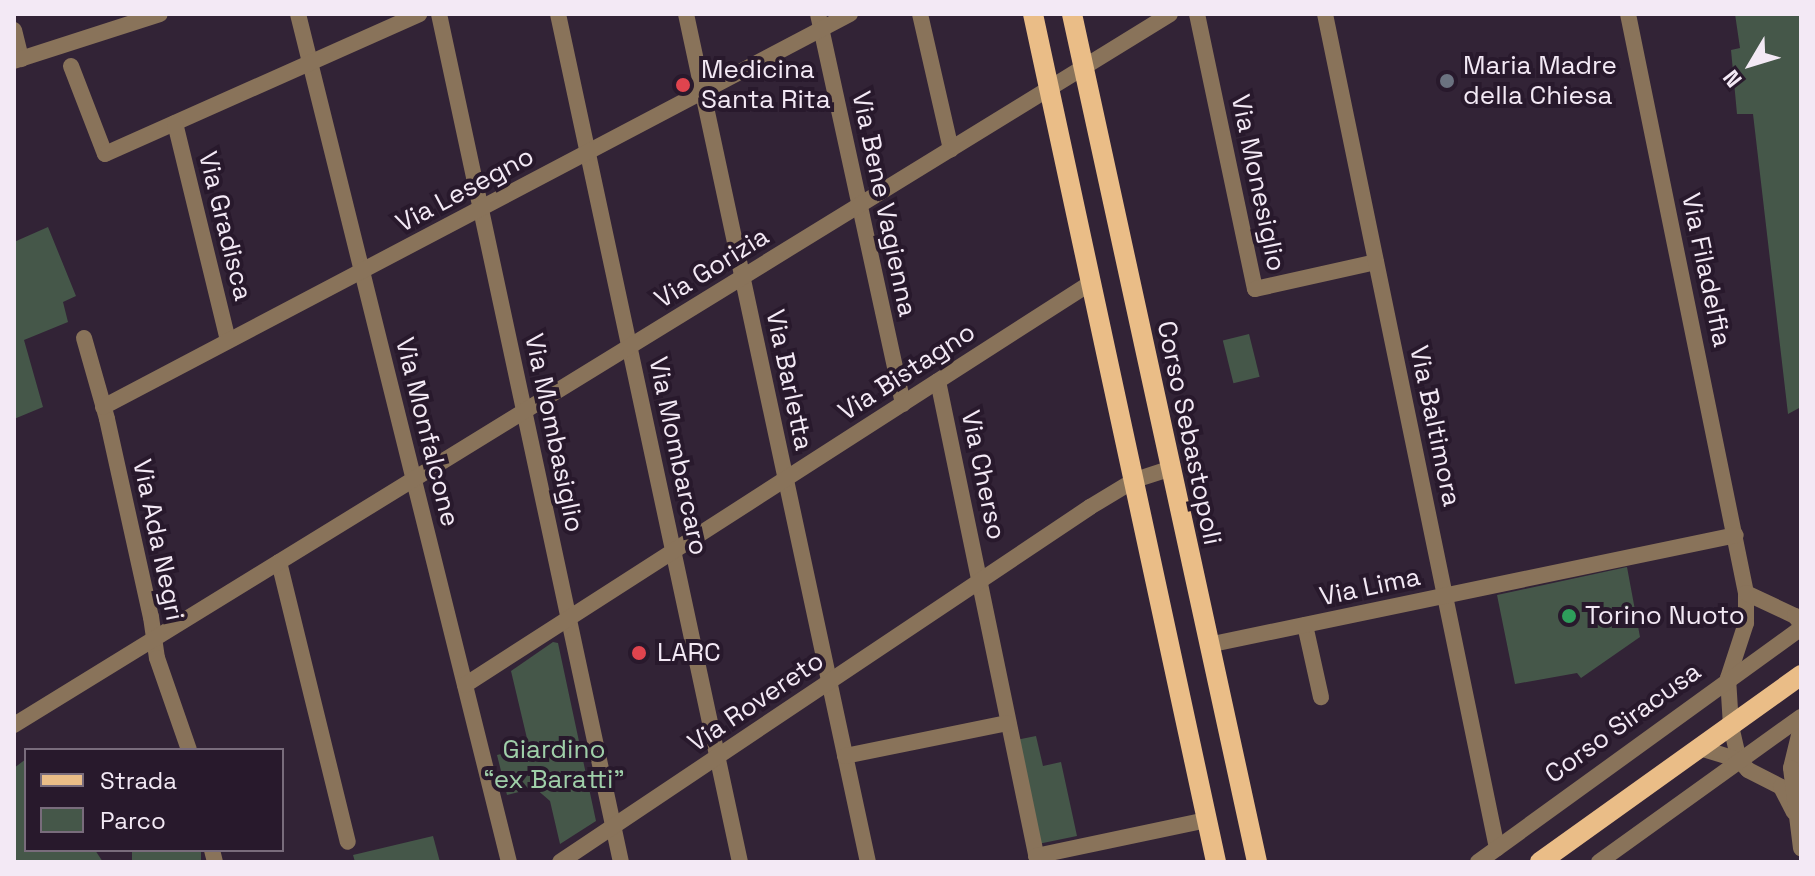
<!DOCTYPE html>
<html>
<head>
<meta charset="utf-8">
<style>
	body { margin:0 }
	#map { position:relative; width:1815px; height:876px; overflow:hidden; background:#322336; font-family:"Space Grotesk",sans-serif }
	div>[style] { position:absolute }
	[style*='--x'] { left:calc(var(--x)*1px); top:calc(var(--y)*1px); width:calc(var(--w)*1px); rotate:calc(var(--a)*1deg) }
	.green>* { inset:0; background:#455749; transform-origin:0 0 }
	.minor>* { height:16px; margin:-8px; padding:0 8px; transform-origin:8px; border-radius:8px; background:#89735a }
	.major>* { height:20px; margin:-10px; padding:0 10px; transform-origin:10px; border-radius:10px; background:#eabd87 }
	.dots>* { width:22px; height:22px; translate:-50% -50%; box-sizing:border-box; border:4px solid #28192c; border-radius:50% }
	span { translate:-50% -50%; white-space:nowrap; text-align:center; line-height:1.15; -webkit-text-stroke:8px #28192c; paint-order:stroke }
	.poi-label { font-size:26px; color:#f3e9f5 }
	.left { translate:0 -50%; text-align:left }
	.street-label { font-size:26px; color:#f3e9f5 }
	.park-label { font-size:26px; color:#9fcfa9 }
	.frame { position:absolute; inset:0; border:16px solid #f3e9f5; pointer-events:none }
	.legend { position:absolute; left:24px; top:748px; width:260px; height:104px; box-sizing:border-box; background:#28192c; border:2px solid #796c7c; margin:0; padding:10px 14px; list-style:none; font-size:24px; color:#f3e9f5 }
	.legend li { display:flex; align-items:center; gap:16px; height:40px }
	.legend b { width:40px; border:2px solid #796c7c }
	.north { position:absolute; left:1711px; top:24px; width:80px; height:80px; -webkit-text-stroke:6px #28192c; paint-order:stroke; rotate:232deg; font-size:22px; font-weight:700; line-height:32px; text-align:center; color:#f3e9f5 }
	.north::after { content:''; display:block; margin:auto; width:28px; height:36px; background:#f3e9f5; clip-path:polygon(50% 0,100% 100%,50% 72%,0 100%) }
</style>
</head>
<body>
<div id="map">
	<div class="green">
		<i style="clip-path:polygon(1735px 14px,1801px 14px,1801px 407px,1788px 414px,1753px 114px,1737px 114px,1731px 50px,1740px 48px)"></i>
		<i style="clip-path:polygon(48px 227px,76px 296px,63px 302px,68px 322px,24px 340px,43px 407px,14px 419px,14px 242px)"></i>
		<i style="left:1249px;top:334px;width:44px;height:27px;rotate:76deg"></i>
		<i style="clip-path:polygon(1627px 567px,1640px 637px,1581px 678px,1577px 673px,1515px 684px,1497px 595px)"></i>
		<i style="clip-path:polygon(553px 642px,558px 643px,596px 821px,560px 844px,550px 801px,535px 788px,507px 795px,497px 755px,529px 747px,511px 671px)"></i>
		<i style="clip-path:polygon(1036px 736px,1043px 766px,1061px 762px,1077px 836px,1038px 844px,1016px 740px)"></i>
		<i style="clip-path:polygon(26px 759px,26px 850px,95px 850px,103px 862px,14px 862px,14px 768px)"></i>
		<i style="clip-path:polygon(433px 836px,440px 862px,355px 862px,353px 855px)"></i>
		<i style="left:132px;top:850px;width:69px;height:13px"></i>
	</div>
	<div class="minor">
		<i style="--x:298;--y:14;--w:874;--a:76.03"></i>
		<i style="--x:439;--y:14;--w:867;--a:77.89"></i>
		<i style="--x:558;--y:14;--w:867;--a:77.89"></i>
		<i style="--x:686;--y:14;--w:867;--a:77.89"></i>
		<i style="--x:818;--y:14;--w:399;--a:77.7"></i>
		<i style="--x:920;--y:14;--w:139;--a:77.1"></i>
		<i style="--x:1197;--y:14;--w:281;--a:78.1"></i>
		<i style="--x:1255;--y:289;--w:124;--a:-12.6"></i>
		<i style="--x:1325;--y:14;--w:852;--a:78.35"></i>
		<i style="--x:1628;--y:14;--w:591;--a:78.48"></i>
		<i style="--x:1746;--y:593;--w:30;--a:90"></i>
		<i style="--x:1746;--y:623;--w:58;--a:108.1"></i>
		<i style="--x:1728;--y:678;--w:48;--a:86.4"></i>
		<i style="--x:1731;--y:726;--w:35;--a:77"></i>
		<i style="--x:1739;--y:760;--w:13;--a:48"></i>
		<i style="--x:1748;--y:770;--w:37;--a:27"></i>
		<i style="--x:1781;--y:787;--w:28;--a:63"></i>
		<i style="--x:14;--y:30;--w:30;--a:76"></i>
		<i style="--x:14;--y:61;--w:153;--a:-17.8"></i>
		<i style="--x:71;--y:66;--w:94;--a:68.9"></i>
		<i style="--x:105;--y:154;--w:344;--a:-24"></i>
		<i style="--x:175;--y:123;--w:224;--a:76.3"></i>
		<i style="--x:84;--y:338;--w:84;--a:74.1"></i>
		<i style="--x:107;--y:419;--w:203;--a:77.5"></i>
		<i style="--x:151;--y:617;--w:41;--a:81.7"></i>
		<i style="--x:157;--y:658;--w:97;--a:70.8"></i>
		<i style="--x:938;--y:381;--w:491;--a:78.3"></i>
		<i style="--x:103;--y:407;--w:844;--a:-27.75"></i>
		<i style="--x:279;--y:562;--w:288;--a:76.2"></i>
		<i style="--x:1746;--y:593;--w:54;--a:25.1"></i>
		<i style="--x:1795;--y:616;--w:10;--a:53"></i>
		<i style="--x:1305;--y:625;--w:74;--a:77.5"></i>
		<i style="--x:1208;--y:645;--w:539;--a:-11.77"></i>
		<i style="--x:465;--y:685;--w:745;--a:-32.73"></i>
		<i style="--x:14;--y:725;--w:1357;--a:-31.59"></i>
		<i style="--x:1801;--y:727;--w:42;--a:103.7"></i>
		<i style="--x:1791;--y:768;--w:81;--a:82.9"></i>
		<i style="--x:1700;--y:748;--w:41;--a:17.1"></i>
		<i style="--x:845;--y:756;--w:165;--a:-11.5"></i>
		<i style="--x:212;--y:850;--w:12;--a:76"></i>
		<i style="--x:1036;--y:856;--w:175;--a:-11.9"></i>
		<i style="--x:560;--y:862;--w:638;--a:-33.81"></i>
		<i style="--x:1090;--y:507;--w:52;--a:-31"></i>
		<i style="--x:1135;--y:480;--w:36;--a:-18"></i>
		<i style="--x:1478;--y:862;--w:399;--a:-35.9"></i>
		<i style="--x:1599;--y:862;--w:249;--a:-35.7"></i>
	</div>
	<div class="major">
		<i style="--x:1033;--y:14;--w:868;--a:77.82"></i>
		<i style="--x:1072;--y:14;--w:868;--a:77.69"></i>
		<i style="--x:1540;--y:862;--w:321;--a:-35.6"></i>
	</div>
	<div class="dots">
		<i style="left:1447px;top:81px;background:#6b7280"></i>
		<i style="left:683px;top:85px;background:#e0444e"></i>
		<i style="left:1569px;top:616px;background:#2e9e5b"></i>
		<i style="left:639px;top:653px;background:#e0444e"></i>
	</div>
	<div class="poi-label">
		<span class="left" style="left:1463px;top:81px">Maria Madre<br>della Chiesa</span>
		<span class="left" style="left:701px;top:85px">Medicina<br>Santa Rita</span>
		<span class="left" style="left:1585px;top:616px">Torino Nuoto</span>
		<span class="left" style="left:657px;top:653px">LARC</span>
	</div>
	<div class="street-label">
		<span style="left:1258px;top:183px;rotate:78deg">Via Monesiglio</span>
		<span style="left:465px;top:190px;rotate:-28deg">Via Lesegno</span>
		<span style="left:884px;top:204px;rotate:78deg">Via Bene Vagienna</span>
		<span style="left:225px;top:226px;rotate:76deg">Via Gradisca</span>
		<span style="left:712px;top:268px;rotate:-32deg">Via Gorizia</span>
		<span style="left:1706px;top:270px;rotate:78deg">Via Filadelfia</span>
		<span style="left:907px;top:372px;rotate:-33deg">Via Bistagno</span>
		<span style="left:789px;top:380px;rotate:78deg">Via Barletta</span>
		<span style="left:1435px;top:426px;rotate:78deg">Via Baltimora</span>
		<span style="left:427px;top:432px;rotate:76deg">Via Monfalcone</span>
		<span style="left:554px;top:433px;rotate:78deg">Via Mombasiglio</span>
		<span style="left:1189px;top:433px;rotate:78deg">Corso Sebastopoli</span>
		<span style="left:678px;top:456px;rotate:78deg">Via Mombarcaro</span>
		<span style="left:983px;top:475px;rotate:78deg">Via Cherso</span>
		<span style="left:158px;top:540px;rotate:78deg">Via Ada Negri</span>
		<span style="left:1370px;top:587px;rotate:-12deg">Via Lima</span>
		<span style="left:756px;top:702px;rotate:-34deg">Via Rovereto</span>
		<span style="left:1623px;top:723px;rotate:-36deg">Corso Siracusa</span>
	</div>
	<div class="park-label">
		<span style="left:554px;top:765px">Giardino<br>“ex Baratti”</span>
	</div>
	<div class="frame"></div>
	<ul class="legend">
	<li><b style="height:10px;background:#eabd87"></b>Strada</li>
	<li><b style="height:22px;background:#455749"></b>Parco</li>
	</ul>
	<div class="north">N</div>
</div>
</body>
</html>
